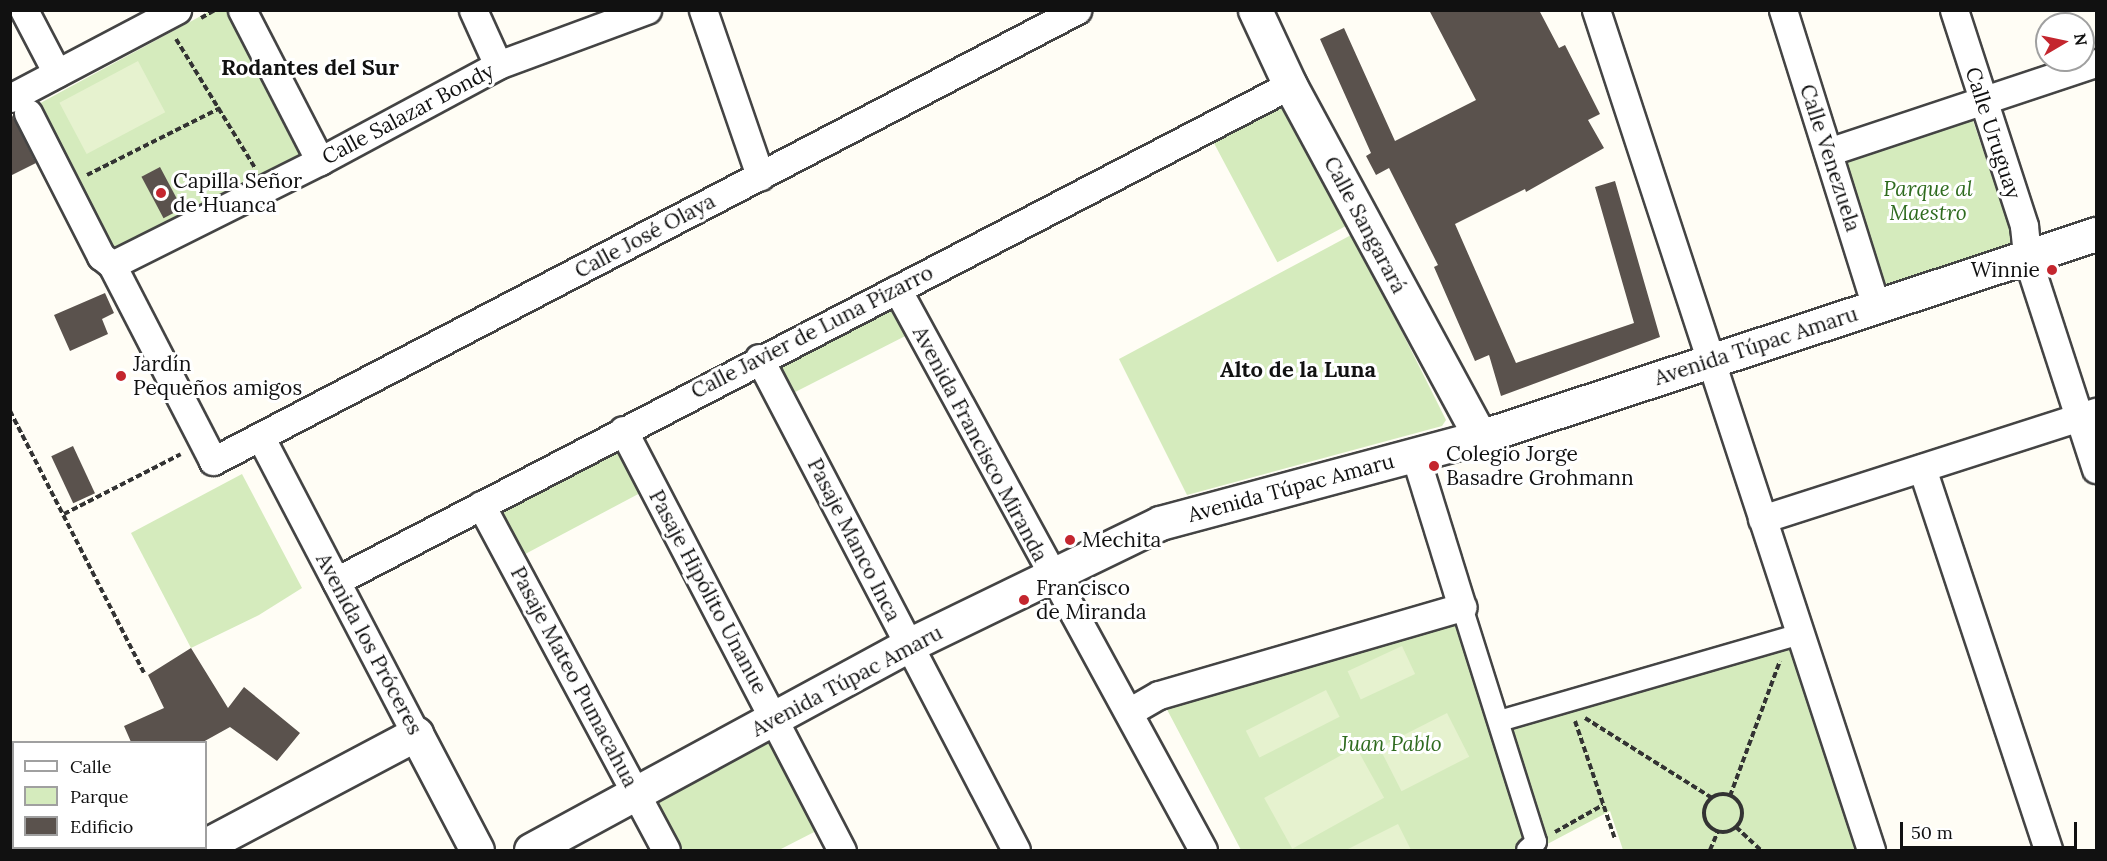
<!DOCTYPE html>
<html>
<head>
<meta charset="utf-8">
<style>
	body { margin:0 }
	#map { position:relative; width:2107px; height:861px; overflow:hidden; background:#fffdf5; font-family:Lora,serif }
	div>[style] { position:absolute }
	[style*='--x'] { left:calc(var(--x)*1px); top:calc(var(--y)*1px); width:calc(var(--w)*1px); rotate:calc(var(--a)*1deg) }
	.green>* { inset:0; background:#d5ebbd; transform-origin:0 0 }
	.pitch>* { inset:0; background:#e6f2cf; transform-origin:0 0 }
	.building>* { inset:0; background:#5a524d; transform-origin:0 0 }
	.path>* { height:4px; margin-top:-2px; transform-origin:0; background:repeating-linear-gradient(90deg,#333 0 6px,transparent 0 9px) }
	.path>.ring { margin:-2px; padding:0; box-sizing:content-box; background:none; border:4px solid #333; border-radius:50% }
	.roads { filter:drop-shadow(2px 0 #444) drop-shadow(-2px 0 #444) drop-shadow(0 2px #444) drop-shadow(0 -2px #444) }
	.pedestrian>* { height:20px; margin:-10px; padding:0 10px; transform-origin:10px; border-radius:10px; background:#fff }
	.minor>* { height:27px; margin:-13.5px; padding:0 13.5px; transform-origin:13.5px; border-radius:13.5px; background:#fff }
	.tertiary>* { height:33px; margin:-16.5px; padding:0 16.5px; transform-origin:16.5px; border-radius:16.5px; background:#fff }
	.dots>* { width:16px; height:16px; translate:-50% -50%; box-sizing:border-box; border:3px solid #fff; border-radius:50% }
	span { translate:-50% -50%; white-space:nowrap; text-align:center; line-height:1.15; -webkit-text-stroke:6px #fff; paint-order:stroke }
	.street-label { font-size:21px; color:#111 }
	.poi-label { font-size:21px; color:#111 }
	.left { translate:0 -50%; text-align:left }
	.right { translate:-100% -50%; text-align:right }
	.park-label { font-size:21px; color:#2f6b1f; font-style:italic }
	.neighbourhood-label { font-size:22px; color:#111; font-weight:700 }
	.frame { position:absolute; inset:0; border:12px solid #111; pointer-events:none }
	.legend { position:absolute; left:12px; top:741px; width:195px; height:108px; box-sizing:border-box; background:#fff; border:2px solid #a0a0a0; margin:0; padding:8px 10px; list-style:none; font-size:18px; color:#111 }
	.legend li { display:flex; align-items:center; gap:12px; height:30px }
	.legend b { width:30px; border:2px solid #a0a0a0 }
	.north { position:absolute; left:2035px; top:12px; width:60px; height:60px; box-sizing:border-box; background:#fff; border:2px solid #a0a0a0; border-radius:50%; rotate:81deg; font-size:16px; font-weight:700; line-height:24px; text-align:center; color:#111 }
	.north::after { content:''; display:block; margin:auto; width:21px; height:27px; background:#c4262e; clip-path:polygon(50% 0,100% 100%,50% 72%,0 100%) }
	.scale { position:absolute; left:1900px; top:822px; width:177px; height:27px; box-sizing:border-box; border:3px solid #111; border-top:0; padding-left:8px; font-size:18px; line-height:21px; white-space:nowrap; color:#111; -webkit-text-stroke:4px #fff; paint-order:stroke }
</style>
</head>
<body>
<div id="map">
	<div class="green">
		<i style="clip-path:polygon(210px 11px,230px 11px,302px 150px,297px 159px,110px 253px,33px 107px)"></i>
		<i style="left:1282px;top:107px;width:135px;height:77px;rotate:62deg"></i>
		<i style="left:1971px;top:115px;width:135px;height:140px;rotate:71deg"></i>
		<i style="clip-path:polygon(1353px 234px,1446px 420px,1442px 426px,1187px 495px,1119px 359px)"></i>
		<i style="left:894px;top:298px;width:39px;height:139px;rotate:63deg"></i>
		<i style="left:621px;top:442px;width:54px;height:142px;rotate:62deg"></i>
		<i style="clip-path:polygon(242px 474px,302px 588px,259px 615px,191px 648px,131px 533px)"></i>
		<i style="clip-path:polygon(1464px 612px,1499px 726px,1793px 642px,1860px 850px,1623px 850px,1610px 811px,1536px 850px,1241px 850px,1162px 700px)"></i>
		<i style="clip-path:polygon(773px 733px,822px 828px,779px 850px,675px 850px,648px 798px)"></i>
	</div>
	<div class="pitch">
		<i style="left:138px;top:61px;width:58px;height:89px;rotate:62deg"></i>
		<i style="left:1402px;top:646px;width:31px;height:60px;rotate:65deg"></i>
		<i style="left:1326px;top:690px;width:30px;height:90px;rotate:63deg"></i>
		<i style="left:1447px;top:713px;width:49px;height:76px;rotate:63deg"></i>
		<i style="left:1356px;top:747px;width:58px;height:105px;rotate:61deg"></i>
		<i style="clip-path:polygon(1398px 824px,1411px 850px,1346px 850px)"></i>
	</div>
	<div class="building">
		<i style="clip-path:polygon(1429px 10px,1539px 10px,1559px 48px,1565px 45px,1600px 114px,1588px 120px,1604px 148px,1526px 192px,1525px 189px,1455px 224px,1516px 363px,1634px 323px,1595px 187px,1615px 181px,1660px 337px,1501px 396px,1489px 355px,1475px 361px,1434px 267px,1438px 265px,1389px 168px,1376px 175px,1366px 156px,1371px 153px,1320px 39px,1344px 28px,1395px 141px,1476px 100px)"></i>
		<i style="clip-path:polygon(11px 113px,36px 163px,10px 176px,10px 114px)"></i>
		<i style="left:160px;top:167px;width:47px;height:21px;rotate:62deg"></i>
		<i style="clip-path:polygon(105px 293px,114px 313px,102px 319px,108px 334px,70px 351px,54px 315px)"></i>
		<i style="left:73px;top:446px;width:52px;height:24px;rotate:65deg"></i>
		<i style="clip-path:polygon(191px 648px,228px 708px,244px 687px,300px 733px,277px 761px,230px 727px,203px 742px,131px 742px,124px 726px,164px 708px,148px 675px)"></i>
	</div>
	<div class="path">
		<i style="--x:201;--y:18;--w:16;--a:-30"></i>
		<i style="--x:176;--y:39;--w:151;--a:58.5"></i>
		<i style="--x:87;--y:175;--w:149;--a:-26.7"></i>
		<i style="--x:10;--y:411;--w:294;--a:62.9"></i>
		<i style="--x:64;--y:514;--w:131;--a:-27.1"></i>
		<i style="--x:1585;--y:718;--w:150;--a:32.2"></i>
		<i style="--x:1575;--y:721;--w:125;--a:71.3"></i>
		<i class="ring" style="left:1704px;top:794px;width:34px;height:34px"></i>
		<i style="--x:1730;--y:796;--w:144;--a:-69.7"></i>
		<i style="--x:1736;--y:827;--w:34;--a:43"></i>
		<i style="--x:1555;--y:832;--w:55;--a:-29.4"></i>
		<i style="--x:1710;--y:850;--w:21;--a:-67"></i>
	</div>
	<div class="roads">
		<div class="pedestrian">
			<i style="--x:1462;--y:607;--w:246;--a:72.5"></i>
			<i style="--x:1536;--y:842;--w:12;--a:138"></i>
			<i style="--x:1499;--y:721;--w:313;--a:-16.1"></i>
		</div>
		<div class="minor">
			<i style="--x:24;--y:10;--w:71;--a:62.4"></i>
			<i style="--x:242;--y:10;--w:170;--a:62.7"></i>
			<i style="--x:473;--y:10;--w:60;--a:65.6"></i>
			<i style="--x:703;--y:10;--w:176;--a:71"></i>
			<i style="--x:1596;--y:10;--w:884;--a:71.87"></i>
			<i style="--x:1783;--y:10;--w:310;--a:72.6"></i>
			<i style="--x:1954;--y:10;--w:227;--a:72"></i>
			<i style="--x:2024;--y:226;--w:31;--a:84"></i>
			<i style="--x:2027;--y:257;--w:223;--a:72"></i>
			<i style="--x:10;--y:98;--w:189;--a:-27.8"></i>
			<i style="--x:28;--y:113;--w:161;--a:63"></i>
			<i style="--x:101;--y:256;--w:14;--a:39"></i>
			<i style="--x:112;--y:265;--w:220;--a:62.7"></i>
			<i style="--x:213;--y:461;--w:975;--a:-27.56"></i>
			<i style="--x:1828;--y:152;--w:282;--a:-18.4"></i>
			<i style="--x:112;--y:265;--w:233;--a:-26.6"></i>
			<i style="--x:320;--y:161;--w:202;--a:-28.3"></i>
			<i style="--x:498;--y:65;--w:159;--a:-20.3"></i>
			<i style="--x:897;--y:289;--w:639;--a:61.39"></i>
			<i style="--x:759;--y:358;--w:555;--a:62.42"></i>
			<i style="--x:623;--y:430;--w:474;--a:62.5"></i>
			<i style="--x:261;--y:438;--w:334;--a:62.4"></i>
			<i style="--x:1922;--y:468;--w:402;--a:71.7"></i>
			<i style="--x:481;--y:505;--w:391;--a:61.8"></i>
			<i style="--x:1762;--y:519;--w:351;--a:-17.8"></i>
			<i style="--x:336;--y:581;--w:1075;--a:-27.47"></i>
			<i style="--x:1129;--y:712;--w:34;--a:-30"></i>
			<i style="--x:1159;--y:695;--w:316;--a:-16.2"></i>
			<i style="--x:1462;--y:607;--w:159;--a:-107.2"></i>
		</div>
		<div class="tertiary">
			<i style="--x:1255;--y:10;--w:83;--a:65"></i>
			<i style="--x:1290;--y:85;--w:400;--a:61.6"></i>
			<i style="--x:206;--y:845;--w:238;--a:-27.9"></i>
			<i style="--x:416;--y:734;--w:131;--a:62.3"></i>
			<i style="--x:531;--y:850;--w:430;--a:-28.5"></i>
			<i style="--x:909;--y:645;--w:279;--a:-25.9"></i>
			<i style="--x:1160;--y:523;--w:331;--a:-15"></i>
			<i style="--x:1480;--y:437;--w:649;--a:-18.24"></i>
		</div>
	</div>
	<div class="dots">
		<i style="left:161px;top:193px;background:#c4262e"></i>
		<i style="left:2052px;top:270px;background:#c4262e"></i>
		<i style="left:121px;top:376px;background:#c4262e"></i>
		<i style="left:1434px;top:466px;background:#c4262e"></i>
		<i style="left:1070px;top:540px;background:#c4262e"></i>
		<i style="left:1024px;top:600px;background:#c4262e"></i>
	</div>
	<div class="street-label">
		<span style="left:408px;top:114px;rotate:-28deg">Calle Salazar Bondy</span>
		<span style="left:1993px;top:133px;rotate:72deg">Calle Uruguay</span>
		<span style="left:1830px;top:158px;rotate:72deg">Calle Venezuela</span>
		<span style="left:1365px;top:225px;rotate:62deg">Calle Sangarará</span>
		<span style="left:645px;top:236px;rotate:-28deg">Calle José Olaya</span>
		<span style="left:812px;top:332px;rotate:-27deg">Calle Javier de Luna Pizarro</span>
		<span style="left:1756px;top:346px;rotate:-18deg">Avenida Túpac Amaru</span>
		<span style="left:980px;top:444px;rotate:62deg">Avenida Francisco Miranda</span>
		<span style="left:1291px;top:488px;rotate:-15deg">Avenida Túpac Amaru</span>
		<span style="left:854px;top:540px;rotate:63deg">Pasaje Manco Inca</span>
		<span style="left:708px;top:592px;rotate:62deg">Pasaje Hipólito Unanue</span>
		<span style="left:369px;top:644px;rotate:62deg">Avenida los Próceres</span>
		<span style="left:574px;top:677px;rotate:62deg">Pasaje Mateo Pumacahua</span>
		<span style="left:847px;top:681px;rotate:-28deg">Avenida Túpac Amaru</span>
	</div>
	<div class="poi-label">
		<span class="left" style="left:173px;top:193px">Capilla Señor<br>de Huanca</span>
		<span class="right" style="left:2040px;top:270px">Winnie</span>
		<span class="left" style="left:133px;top:376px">Jardín<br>Pequeños amigos</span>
		<span class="left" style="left:1446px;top:466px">Colegio Jorge<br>Basadre Grohmann</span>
		<span class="left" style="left:1082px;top:540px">Mechita</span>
		<span class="left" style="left:1036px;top:600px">Francisco<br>de Miranda</span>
	</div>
	<div class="park-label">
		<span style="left:1928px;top:201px">Parque al<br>Maestro</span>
		<span style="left:1391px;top:744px">Juan Pablo</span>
	</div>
	<div class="neighbourhood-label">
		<span style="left:310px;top:68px">Rodantes del Sur</span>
		<span style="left:1298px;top:370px">Alto de la Luna</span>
	</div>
	<div class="frame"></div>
	<ul class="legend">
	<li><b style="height:8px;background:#fff"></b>Calle</li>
	<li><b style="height:16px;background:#d5ebbd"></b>Parque</li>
	<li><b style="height:16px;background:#5a524d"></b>Edificio</li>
	</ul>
	<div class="north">N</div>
	<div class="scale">50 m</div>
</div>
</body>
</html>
